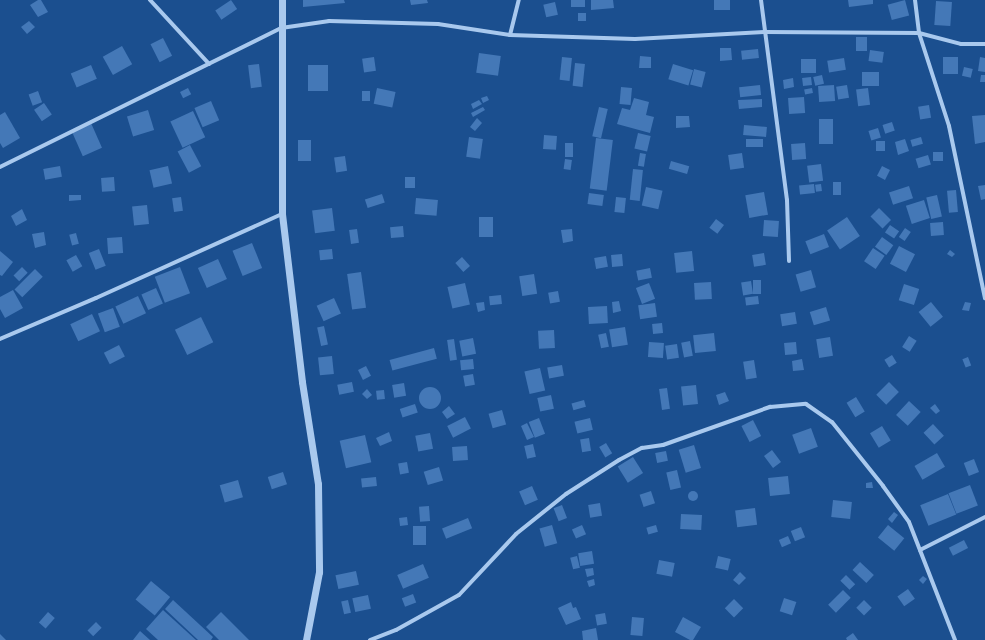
<!DOCTYPE html>
<html>
<head>
<meta charset="utf-8">
<style>
	body { margin:0 }
	#map { position:relative; width:985px; height:640px; overflow:hidden; background:#1b4f8f; font-family:"PT Sans Narrow",sans-serif }
	div>[style] { position:absolute }
	[style*='--x'] { left:calc(var(--x)*1px); top:calc(var(--y)*1px); width:calc(var(--w)*1px); rotate:calc(var(--a)*1deg) }
	.building>* { inset:0; background:#4478b7; transform-origin:0 0 }
	.round { border-radius:50% }
	.minor>* { height:4px; margin:-2px; padding:0 2px; transform-origin:2px; border-radius:2px; background:#a9c9ee }
	.tertiary>* { height:7px; margin:-3.5px; padding:0 3.5px; transform-origin:3.5px; border-radius:3.5px; background:#a9c9ee }
	span { translate:-50% -50%; white-space:nowrap; text-align:center; line-height:1.15; -webkit-text-stroke:3px #1b4f8f; paint-order:stroke }
</style>
</head>
<body>
<div id="map">
	<div class="building">
		<i style="clip-path:polygon(38px 0,41px 0,48px 12px,38px 17px,30px 5px)"></i>
		<i style="left:231px;top:0;width:11px;height:19px;rotate:56deg"></i>
		<i style="clip-path:polygon(303px 0,344px 0,345px 3px,303px 7px)"></i>
		<i style="clip-path:polygon(410px 0,427px 0,428px 3px,411px 5px)"></i>
		<i style="left:571px;top:0;width:14px;height:7px"></i>
		<i style="clip-path:polygon(591px 0,613px 0,614px 8px,591px 10px)"></i>
		<i style="left:714px;top:0;width:16px;height:10px"></i>
		<i style="clip-path:polygon(848px 0,873px 0,873px 4px,849px 7px)"></i>
		<i style="left:905px;top:0;width:16px;height:18px;rotate:75deg"></i>
		<i style="left:936px;top:1px;width:16px;height:24px;rotate:4deg"></i>
		<i style="left:555px;top:2px;width:13px;height:12px;rotate:77deg"></i>
		<i style="left:578px;top:13px;width:8px;height:8px"></i>
		<i style="clip-path:polygon(29px 21px,35px 27px,27px 34px,21px 27px)"></i>
		<i style="left:867px;top:37px;width:14px;height:11px;rotate:90deg"></i>
		<i style="left:163px;top:38px;width:20px;height:14px;rotate:63deg"></i>
		<i style="left:122px;top:46px;width:21px;height:22px;rotate:61deg"></i>
		<i style="clip-path:polygon(720px 48px,731px 48px,732px 60px,720px 61px)"></i>
		<i style="left:758px;top:49px;width:9px;height:17px;rotate:84deg"></i>
		<i style="left:870px;top:50px;width:14px;height:11px;rotate:8deg"></i>
		<i style="left:479px;top:53px;width:22px;height:20px;rotate:8deg"></i>
		<i style="clip-path:polygon(640px 56px,651px 57px,651px 68px,639px 68px)"></i>
		<i style="left:374px;top:57px;width:14px;height:12px;rotate:82deg"></i>
		<i style="left:562px;top:57px;width:10px;height:23px;rotate:6deg"></i>
		<i style="left:943px;top:57px;width:15px;height:17px"></i>
		<i style="clip-path:polygon(980px 57px,985px 58px,985px 72px,978px 71px)"></i>
		<i style="left:844px;top:58px;width:12px;height:17px;rotate:81deg"></i>
		<i style="left:801px;top:59px;width:15px;height:14px"></i>
		<i style="left:575px;top:63px;width:10px;height:23px;rotate:6deg"></i>
		<i style="left:259px;top:64px;width:23px;height:11px;rotate:83deg"></i>
		<i style="left:673px;top:64px;width:21px;height:16px;rotate:17deg"></i>
		<i style="left:91px;top:65px;width:15px;height:22px;rotate:67deg"></i>
		<i style="left:328px;top:65px;width:26px;height:20px;rotate:90deg"></i>
		<i style="left:964px;top:67px;width:9px;height:9px;rotate:13deg"></i>
		<i style="left:694px;top:69px;width:12px;height:16px;rotate:14deg"></i>
		<i style="left:862px;top:72px;width:17px;height:14px"></i>
		<i style="left:822px;top:75px;width:9px;height:9px;rotate:77deg"></i>
		<i style="clip-path:polygon(981px 75px,985px 75px,985px 82px,980px 82px)"></i>
		<i style="left:811px;top:77px;width:8px;height:9px;rotate:83deg"></i>
		<i style="clip-path:polygon(793px 78px,794px 87px,784px 89px,783px 80px)"></i>
		<i style="left:760px;top:85px;width:10px;height:21px;rotate:84deg"></i>
		<i style="left:834px;top:85px;width:16px;height:16px;rotate:86deg"></i>
		<i style="left:847px;top:85px;width:13px;height:11px;rotate:81deg"></i>
		<i style="left:621px;top:87px;width:11px;height:17px;rotate:5deg"></i>
		<i style="left:188px;top:88px;width:7px;height:9px;rotate:63deg"></i>
		<i style="left:377px;top:88px;width:19px;height:16px;rotate:12deg"></i>
		<i style="left:812px;top:88px;width:5px;height:8px;rotate:79deg"></i>
		<i style="left:868px;top:88px;width:17px;height:12px;rotate:83deg"></i>
		<i style="left:38px;top:91px;width:12px;height:10px;rotate:70deg"></i>
		<i style="left:362px;top:91px;width:8px;height:10px"></i>
		<i style="clip-path:polygon(487px 96px,489px 100px,483px 103px,481px 98px)"></i>
		<i style="left:804px;top:97px;width:16px;height:16px;rotate:86deg"></i>
		<i style="clip-path:polygon(634px 98px,649px 102px,646px 115px,654px 117px,650px 133px,617px 124px,622px 108px,630px 110px)"></i>
		<i style="clip-path:polygon(762px 99px,762px 107px,739px 109px,738px 100px)"></i>
		<i style="clip-path:polygon(479px 100px,482px 104px,473px 109px,471px 104px)"></i>
		<i style="left:211px;top:101px;width:21px;height:18px;rotate:67deg"></i>
		<i style="left:44px;top:103px;width:14px;height:12px;rotate:56deg"></i>
		<i style="left:929px;top:105px;width:13px;height:11px;rotate:81deg"></i>
		<i style="clip-path:polygon(483px 107px,485px 110px,473px 117px,471px 113px)"></i>
		<i style="left:599px;top:107px;width:9px;height:30px;rotate:13deg"></i>
		<i style="left:148px;top:110px;width:21px;height:22px;rotate:73deg"></i>
		<i style="left:193px;top:111px;width:29px;height:25px;rotate:65deg"></i>
		<i style="clip-path:polygon(5px 112px,20px 138px,3px 148px,0 143px,0 115px)"></i>
		<i style="clip-path:polygon(985px 115px,985px 142px,975px 144px,972px 116px)"></i>
		<i style="clip-path:polygon(676px 116px,689px 116px,690px 127px,676px 128px)"></i>
		<i style="clip-path:polygon(477px 118px,482px 123px,475px 131px,470px 127px)"></i>
		<i style="left:819px;top:119px;width:14px;height:25px"></i>
		<i style="left:892px;top:122px;width:9px;height:10px;rotate:72deg"></i>
		<i style="left:91px;top:123px;width:27px;height:21px;rotate:66deg"></i>
		<i style="left:744px;top:125px;width:23px;height:10px;rotate:5deg"></i>
		<i style="left:878px;top:128px;width:10px;height:10px;rotate:73deg"></i>
		<i style="left:638px;top:133px;width:13px;height:16px;rotate:13deg"></i>
		<i style="left:544px;top:135px;width:13px;height:14px;rotate:4deg"></i>
		<i style="left:469px;top:137px;width:14px;height:20px;rotate:8deg"></i>
		<i style="left:921px;top:137px;width:7px;height:11px;rotate:74deg"></i>
		<i style="left:596px;top:138px;width:17px;height:51px;rotate:7deg"></i>
		<i style="left:746px;top:139px;width:17px;height:8px"></i>
		<i style="clip-path:polygon(905px 139px,909px 151px,898px 155px,895px 142px)"></i>
		<i style="left:298px;top:140px;width:13px;height:21px"></i>
		<i style="left:885px;top:141px;width:10px;height:9px;rotate:90deg"></i>
		<i style="left:565px;top:143px;width:8px;height:14px"></i>
		<i style="left:805px;top:143px;width:16px;height:14px;rotate:86deg"></i>
		<i style="left:190px;top:145px;width:24px;height:14px;rotate:62deg"></i>
		<i style="left:933px;top:152px;width:10px;height:9px"></i>
		<i style="left:640px;top:153px;width:6px;height:13px;rotate:9deg"></i>
		<i style="left:742px;top:153px;width:15px;height:14px;rotate:82deg"></i>
		<i style="left:928px;top:155px;width:10px;height:13px;rotate:73deg"></i>
		<i style="left:345px;top:156px;width:15px;height:11px;rotate:82deg"></i>
		<i style="left:565px;top:159px;width:7px;height:10px;rotate:8deg"></i>
		<i style="left:671px;top:161px;width:19px;height:8px;rotate:16deg"></i>
		<i style="left:821px;top:164px;width:17px;height:14px;rotate:83deg"></i>
		<i style="left:60px;top:166px;width:11px;height:17px;rotate:80deg"></i>
		<i style="left:168px;top:166px;width:18px;height:19px;rotate:77deg"></i>
		<i style="left:882px;top:166px;width:9px;height:11px;rotate:27deg"></i>
		<i style="left:633px;top:169px;width:10px;height:31px;rotate:6deg"></i>
		<i style="left:114px;top:177px;width:14px;height:13px;rotate:86deg"></i>
		<i style="left:405px;top:177px;width:10px;height:11px"></i>
		<i style="left:833px;top:182px;width:8px;height:13px"></i>
		<i style="left:814px;top:184px;width:9px;height:15px;rotate:84deg"></i>
		<i style="left:821px;top:184px;width:7px;height:6px;rotate:82deg"></i>
		<i style="clip-path:polygon(985px 185px,985px 199px,981px 200px,978px 186px)"></i>
		<i style="left:909px;top:186px;width:13px;height:21px;rotate:72deg"></i>
		<i style="left:646px;top:187px;width:17px;height:19px;rotate:13deg"></i>
		<i style="left:956px;top:190px;width:22px;height:9px;rotate:85deg"></i>
		<i style="left:764px;top:192px;width:23px;height:19px;rotate:80deg"></i>
		<i style="left:589px;top:193px;width:15px;height:11px;rotate:8deg"></i>
		<i style="left:382px;top:194px;width:9px;height:18px;rotate:72deg"></i>
		<i style="clip-path:polygon(69px 195px,81px 195px,81px 200px,69px 201px)"></i>
		<i style="left:937px;top:195px;width:22px;height:11px;rotate:77deg"></i>
		<i style="left:181px;top:197px;width:14px;height:9px;rotate:82deg"></i>
		<i style="left:616px;top:197px;width:10px;height:15px;rotate:6deg"></i>
		<i style="left:416px;top:198px;width:22px;height:16px;rotate:5deg"></i>
		<i style="left:924px;top:200px;width:19px;height:19px;rotate:72deg"></i>
		<i style="left:147px;top:205px;width:19px;height:15px;rotate:84deg"></i>
		<i style="left:332px;top:208px;width:23px;height:20px;rotate:83deg"></i>
		<i style="left:879px;top:208px;width:17px;height:12px;rotate:45deg"></i>
		<i style="clip-path:polygon(22px 209px,27px 220px,16px 226px,11px 216px)"></i>
		<i style="left:479px;top:217px;width:14px;height:20px"></i>
		<i style="left:847px;top:217px;width:23px;height:24px;rotate:56deg"></i>
		<i style="left:716px;top:219px;width:10px;height:11px;rotate:37deg"></i>
		<i style="left:764px;top:220px;width:15px;height:16px;rotate:4deg"></i>
		<i style="left:943px;top:222px;width:13px;height:13px;rotate:86deg"></i>
		<i style="left:890px;top:225px;width:11px;height:9px;rotate:34deg"></i>
		<i style="left:403px;top:226px;width:11px;height:13px;rotate:85deg"></i>
		<i style="left:905px;top:228px;width:7px;height:11px;rotate:34deg"></i>
		<i style="left:357px;top:229px;width:14px;height:8px;rotate:82deg"></i>
		<i style="clip-path:polygon(572px 229px,573px 241px,563px 243px,561px 230px)"></i>
		<i style="clip-path:polygon(44px 232px,46px 245px,35px 248px,32px 234px)"></i>
		<i style="left:76px;top:233px;width:11px;height:7px;rotate:75deg"></i>
		<i style="left:824px;top:234px;width:14px;height:20px;rotate:69deg"></i>
		<i style="left:122px;top:237px;width:16px;height:15px;rotate:86deg"></i>
		<i style="left:882px;top:237px;width:14px;height:12px;rotate:36deg"></i>
		<i style="left:252px;top:243px;width:27px;height:21px;rotate:68deg"></i>
		<i style="left:899px;top:246px;width:18px;height:20px;rotate:27deg"></i>
		<i style="left:873px;top:248px;width:14px;height:16px;rotate:34deg"></i>
		<i style="left:99px;top:249px;width:18px;height:11px;rotate:68deg"></i>
		<i style="left:332px;top:249px;width:10px;height:13px;rotate:84deg"></i>
		<i style="clip-path:polygon(950px 250px,955px 254px,952px 257px,947px 254px)"></i>
		<i style="clip-path:polygon(0 251px,13px 262px,2px 276px,0 275px)"></i>
		<i style="left:692px;top:251px;width:20px;height:18px;rotate:84deg"></i>
		<i style="left:764px;top:253px;width:12px;height:12px;rotate:81deg"></i>
		<i style="left:622px;top:254px;width:12px;height:11px;rotate:85deg"></i>
		<i style="left:76px;top:255px;width:13px;height:11px;rotate:61deg"></i>
		<i style="left:606px;top:256px;width:11px;height:12px;rotate:80deg"></i>
		<i style="left:462px;top:257px;width:12px;height:9px;rotate:48deg"></i>
		<i style="left:218px;top:259px;width:22px;height:22px;rotate:66deg"></i>
		<i style="left:22px;top:267px;width:8px;height:12px;rotate:45deg"></i>
		<i style="left:180px;top:267px;width:28px;height:27px;rotate:69deg"></i>
		<i style="left:650px;top:268px;width:10px;height:14px;rotate:79deg"></i>
		<i style="left:35px;top:269px;width:11px;height:29px;rotate:45deg"></i>
		<i style="left:811px;top:270px;width:18px;height:16px;rotate:74deg"></i>
		<i style="left:361px;top:272px;width:36px;height:14px;rotate:82deg"></i>
		<i style="left:534px;top:274px;width:20px;height:15px;rotate:81deg"></i>
		<i style="left:753px;top:280px;width:8px;height:14px"></i>
		<i style="left:751px;top:281px;width:13px;height:10px;rotate:81deg"></i>
		<i style="left:711px;top:282px;width:17px;height:17px;rotate:87deg"></i>
		<i style="left:465px;top:283px;width:22px;height:18px;rotate:77deg"></i>
		<i style="left:649px;top:283px;width:17px;height:14px;rotate:69deg"></i>
		<i style="left:904px;top:284px;width:16px;height:17px;rotate:18deg"></i>
		<i style="left:156px;top:288px;width:17px;height:16px;rotate:66deg"></i>
		<i style="clip-path:polygon(13px 290px,23px 308px,5px 318px,0 309px,0 297px)"></i>
		<i style="left:558px;top:291px;width:11px;height:10px;rotate:80deg"></i>
		<i style="left:501px;top:295px;width:9px;height:12px;rotate:84deg"></i>
		<i style="left:138px;top:296px;width:19px;height:25px;rotate:65deg"></i>
		<i style="left:758px;top:296px;width:8px;height:13px;rotate:83deg"></i>
		<i style="left:334px;top:298px;width:17px;height:19px;rotate:66deg"></i>
		<i style="clip-path:polygon(619px 301px,621px 311px,613px 313px,612px 302px)"></i>
		<i style="clip-path:polygon(484px 302px,485px 310px,478px 312px,476px 303px)"></i>
		<i style="left:931px;top:302px;width:19px;height:16px;rotate:51deg"></i>
		<i style="clip-path:polygon(965px 302px,971px 303px,969px 311px,962px 310px)"></i>
		<i style="left:655px;top:303px;width:14px;height:17px;rotate:82deg"></i>
		<i style="left:607px;top:306px;width:17px;height:19px;rotate:87deg"></i>
		<i style="left:826px;top:307px;width:14px;height:17px;rotate:73deg"></i>
		<i style="left:113px;top:308px;width:20px;height:16px;rotate:70deg"></i>
		<i style="left:795px;top:312px;width:12px;height:15px;rotate:81deg"></i>
		<i style="left:92px;top:314px;width:19px;height:24px;rotate:65deg"></i>
		<i style="left:201px;top:317px;width:28px;height:29px;rotate:64deg"></i>
		<i style="left:662px;top:323px;width:10px;height:10px;rotate:84deg"></i>
		<i style="left:324px;top:326px;width:19px;height:7px;rotate:78deg"></i>
		<i style="left:625px;top:327px;width:18px;height:16px;rotate:81deg"></i>
		<i style="left:554px;top:330px;width:18px;height:16px;rotate:87deg"></i>
		<i style="left:606px;top:333px;width:14px;height:8px;rotate:78deg"></i>
		<i style="left:714px;top:333px;width:18px;height:21px;rotate:84deg"></i>
		<i style="left:909px;top:336px;width:9px;height:13px;rotate:32deg"></i>
		<i style="left:830px;top:337px;width:19px;height:14px;rotate:81deg"></i>
		<i style="left:473px;top:338px;width:16px;height:14px;rotate:79deg"></i>
		<i style="left:454px;top:339px;width:21px;height:7px;rotate:82deg"></i>
		<i style="left:690px;top:341px;width:15px;height:9px;rotate:79deg"></i>
		<i style="left:649px;top:342px;width:15px;height:15px;rotate:4deg"></i>
		<i style="left:796px;top:342px;width:12px;height:12px;rotate:85deg"></i>
		<i style="left:677px;top:344px;width:14px;height:12px;rotate:82deg"></i>
		<i style="left:119px;top:345px;width:13px;height:17px;rotate:63deg"></i>
		<i style="left:434px;top:348px;width:11px;height:46px;rotate:75deg"></i>
		<i style="left:892px;top:355px;width:9px;height:9px;rotate:58deg"></i>
		<i style="left:332px;top:356px;width:18px;height:14px;rotate:84deg"></i>
		<i style="left:968px;top:357px;width:9px;height:6px;rotate:69deg"></i>
		<i style="left:473px;top:359px;width:10px;height:13px;rotate:84deg"></i>
		<i style="clip-path:polygon(802px 359px,804px 370px,793px 371px,792px 361px)"></i>
		<i style="left:754px;top:360px;width:18px;height:11px;rotate:81deg"></i>
		<i style="left:562px;top:365px;width:11px;height:15px;rotate:80deg"></i>
		<i style="left:366px;top:366px;width:11px;height:9px;rotate:63deg"></i>
		<i style="left:540px;top:368px;width:23px;height:16px;rotate:77deg"></i>
		<i style="left:473px;top:374px;width:11px;height:10px;rotate:80deg"></i>
		<i style="left:352px;top:382px;width:10px;height:15px;rotate:79deg"></i>
		<i style="left:889px;top:382px;width:14px;height:18px;rotate:45deg"></i>
		<i style="left:404px;top:383px;width:13px;height:12px;rotate:81deg"></i>
		<i style="left:696px;top:385px;width:19px;height:15px;rotate:84deg"></i>
		<i class="round" style="left:419px;top:387px;width:22px;height:22px"></i>
		<i style="left:667px;top:388px;width:21px;height:8px;rotate:82deg"></i>
		<i style="clip-path:polygon(367px 389px,372px 395px,367px 399px,362px 394px)"></i>
		<i style="left:384px;top:390px;width:9px;height:8px;rotate:84deg"></i>
		<i style="clip-path:polygon(725px 392px,729px 401px,719px 405px,716px 395px)"></i>
		<i style="left:551px;top:395px;width:14px;height:14px;rotate:78deg"></i>
		<i style="left:856px;top:397px;width:17px;height:11px;rotate:59deg"></i>
		<i style="left:584px;top:400px;width:7px;height:13px;rotate:74deg"></i>
		<i style="left:909px;top:401px;width:16px;height:19px;rotate:43deg"></i>
		<i style="left:415px;top:404px;width:9px;height:16px;rotate:72deg"></i>
		<i style="clip-path:polygon(935px 404px,940px 411px,936px 414px,930px 408px)"></i>
		<i style="clip-path:polygon(449px 406px,455px 414px,447px 419px,442px 412px)"></i>
		<i style="left:502px;top:410px;width:15px;height:14px;rotate:74deg"></i>
		<i style="left:465px;top:417px;width:13px;height:20px;rotate:63deg"></i>
		<i style="left:539px;top:418px;width:17px;height:11px;rotate:69deg"></i>
		<i style="left:590px;top:418px;width:12px;height:16px;rotate:76deg"></i>
		<i style="left:753px;top:420px;width:18px;height:13px;rotate:63deg"></i>
		<i style="clip-path:polygon(527px 423px,534px 437px,527px 440px,521px 426px)"></i>
		<i style="left:933px;top:424px;width:16px;height:13px;rotate:47deg"></i>
		<i style="left:882px;top:426px;width:17px;height:14px;rotate:59deg"></i>
		<i style="left:811px;top:428px;width:20px;height:20px;rotate:70deg"></i>
		<i style="clip-path:polygon(389px 432px,392px 441px,380px 446px,376px 438px)"></i>
		<i style="left:430px;top:433px;width:16px;height:15px;rotate:79deg"></i>
		<i style="left:365px;top:435px;width:28px;height:26px;rotate:77deg"></i>
		<i style="left:589px;top:438px;width:13px;height:9px;rotate:81deg"></i>
		<i style="left:606px;top:443px;width:12px;height:8px;rotate:59deg"></i>
		<i style="left:533px;top:444px;width:13px;height:9px;rotate:77deg"></i>
		<i style="left:694px;top:445px;width:24px;height:16px;rotate:73deg"></i>
		<i style="left:467px;top:446px;width:14px;height:15px;rotate:86deg"></i>
		<i style="left:772px;top:450px;width:15px;height:10px;rotate:53deg"></i>
		<i style="left:666px;top:451px;width:10px;height:11px;rotate:79deg"></i>
		<i style="left:937px;top:453px;width:16px;height:26px;rotate:60deg"></i>
		<i style="left:633px;top:457px;width:19px;height:18px;rotate:58deg"></i>
		<i style="left:974px;top:459px;width:14px;height:11px;rotate:69deg"></i>
		<i style="left:407px;top:462px;width:11px;height:9px;rotate:80deg"></i>
		<i style="left:439px;top:467px;width:14px;height:16px;rotate:73deg"></i>
		<i style="left:677px;top:470px;width:18px;height:11px;rotate:77deg"></i>
		<i style="left:283px;top:472px;width:13px;height:16px;rotate:72deg"></i>
		<i style="left:788px;top:476px;width:18px;height:20px;rotate:84deg"></i>
		<i style="left:376px;top:477px;width:9px;height:15px;rotate:84deg"></i>
		<i style="left:238px;top:480px;width:18px;height:19px;rotate:74deg"></i>
		<i style="clip-path:polygon(872px 482px,873px 488px,866px 488px,866px 483px)"></i>
		<i style="left:970px;top:485px;width:22px;height:23px;rotate:69deg"></i>
		<i style="left:532px;top:486px;width:15px;height:14px;rotate:67deg"></i>
		<i class="round" style="left:688px;top:491px;width:10px;height:10px"></i>
		<i style="left:651px;top:491px;width:13px;height:12px;rotate:72deg"></i>
		<i style="left:948px;top:494px;width:22px;height:30px;rotate:68deg"></i>
		<i style="left:833px;top:500px;width:19px;height:17px;rotate:6deg"></i>
		<i style="left:600px;top:503px;width:13px;height:12px;rotate:81deg"></i>
		<i style="left:562px;top:505px;width:14px;height:9px;rotate:69deg"></i>
		<i style="left:429px;top:506px;width:15px;height:10px;rotate:86deg"></i>
		<i style="left:755px;top:508px;width:17px;height:20px;rotate:83deg"></i>
		<i style="clip-path:polygon(894px 512px,898px 515px,892px 523px,888px 519px)"></i>
		<i style="left:681px;top:514px;width:21px;height:15px;rotate:3deg"></i>
		<i style="left:407px;top:517px;width:8px;height:8px;rotate:83deg"></i>
		<i style="left:468px;top:518px;width:11px;height:28px;rotate:68deg"></i>
		<i style="left:552px;top:525px;width:19px;height:13px;rotate:74deg"></i>
		<i style="left:582px;top:525px;width:10px;height:11px;rotate:66deg"></i>
		<i style="left:656px;top:525px;width:7px;height:10px;rotate:74deg"></i>
		<i style="left:888px;top:525px;width:21px;height:16px;rotate:39deg"></i>
		<i style="left:413px;top:526px;width:13px;height:19px"></i>
		<i style="left:801px;top:527px;width:11px;height:11px;rotate:68deg"></i>
		<i style="left:788px;top:536px;width:8px;height:10px;rotate:67deg"></i>
		<i style="left:964px;top:540px;width:9px;height:17px;rotate:63deg"></i>
		<i style="left:592px;top:551px;width:13px;height:14px;rotate:81deg"></i>
		<i style="left:577px;top:556px;width:12px;height:7px;rotate:76deg"></i>
		<i style="left:718px;top:556px;width:13px;height:12px;rotate:13deg"></i>
		<i style="left:659px;top:560px;width:16px;height:14px;rotate:11deg"></i>
		<i style="left:860px;top:562px;width:19px;height:11px;rotate:43deg"></i>
		<i style="left:423px;top:564px;width:15px;height:28px;rotate:67deg"></i>
		<i style="clip-path:polygon(593px 568px,594px 575px,587px 577px,585px 569px)"></i>
		<i style="left:356px;top:571px;width:14px;height:21px;rotate:78deg"></i>
		<i style="clip-path:polygon(740px 572px,746px 578px,739px 585px,733px 580px)"></i>
		<i style="left:846px;top:575px;width:13px;height:8px;rotate:45deg"></i>
		<i style="clip-path:polygon(923px 576px,927px 579px,923px 584px,919px 580px)"></i>
		<i style="clip-path:polygon(594px 579px,595px 585px,589px 587px,587px 581px)"></i>
		<i style="left:151px;top:581px;width:25px;height:24px;rotate:40deg"></i>
		<i style="left:908px;top:589px;width:12px;height:13px;rotate:55deg"></i>
		<i style="left:843px;top:590px;width:11px;height:21px;rotate:45deg"></i>
		<i style="left:413px;top:594px;width:9px;height:12px;rotate:69deg"></i>
		<i style="left:368px;top:595px;width:14px;height:16px;rotate:78deg"></i>
		<i style="left:784px;top:598px;width:13px;height:14px;rotate:18deg"></i>
		<i style="left:734px;top:599px;width:13px;height:13px;rotate:45deg"></i>
		<i style="clip-path:polygon(173px 600px,213px 637px,211px 640px,198px 640px,165px 609px)"></i>
		<i style="left:348px;top:600px;width:13px;height:7px;rotate:77deg"></i>
		<i style="left:864px;top:600px;width:11px;height:11px;rotate:45deg"></i>
		<i style="clip-path:polygon(571px 602px,573px 608px,576px 607px,581px 619px,566px 625px,558px 608px)"></i>
		<i style="clip-path:polygon(163px 610px,196px 640px,158px 640px,146px 629px)"></i>
		<i style="left:48px;top:612px;width:9px;height:14px;rotate:41deg"></i>
		<i style="clip-path:polygon(221px 612px,249px 640px,219px 640px,206px 627px)"></i>
		<i style="left:605px;top:613px;width:11px;height:10px;rotate:80deg"></i>
		<i style="left:632px;top:617px;width:12px;height:18px;rotate:5deg"></i>
		<i style="clip-path:polygon(683px 617px,701px 627px,693px 640px,690px 640px,675px 632px)"></i>
		<i style="left:96px;top:622px;width:8px;height:12px;rotate:45deg"></i>
		<i style="clip-path:polygon(596px 628px,598px 640px,583px 640px,582px 631px)"></i>
		<i style="clip-path:polygon(140px 631px,150px 640px,133px 640px)"></i>
		<i style="clip-path:polygon(853px 633px,858px 640px,847px 640px,846px 638px)"></i>
		<i style="clip-path:polygon(0 634px,6px 640px,0 640px)"></i>
	</div>
	<div class="minor">
		<i style="--x:150;--y:0;--w:87;--a:47.3"></i>
		<i style="--x:761;--y:0;--w:202;--a:82.6"></i>
		<i style="--x:787;--y:200;--w:61;--a:88.1"></i>
		<i style="--x:915;--y:0;--w:33;--a:83"></i>
		<i style="--x:919;--y:33;--w:98;--a:72.1"></i>
		<i style="--x:949;--y:126;--w:176;--a:78.2"></i>
		<i style="--x:510;--y:35;--w:36;--a:-76"></i>
		<i style="--x:0;--y:167;--w:313;--a:-26.3"></i>
		<i style="--x:281;--y:28;--w:49;--a:-8.3"></i>
		<i style="--x:329;--y:21;--w:109;--a:1.6"></i>
		<i style="--x:438;--y:24;--w:73;--a:8.7"></i>
		<i style="--x:510;--y:35;--w:125;--a:1.8"></i>
		<i style="--x:635;--y:39;--w:130;--a:-3.1"></i>
		<i style="--x:765;--y:32;--w:154;--a:0.4"></i>
		<i style="--x:919;--y:33;--w:43;--a:14.7"></i>
		<i style="--x:961;--y:44;--w:24;--a:0"></i>
		<i style="--x:0;--y:339;--w:104;--a:-23.1"></i>
		<i style="--x:96;--y:298;--w:204;--a:-24.3"></i>
		<i style="--x:920;--y:550;--w:73;--a:-26.9"></i>
		<i style="--x:370;--y:640;--w:28;--a:-21"></i>
		<i style="--x:396;--y:630;--w:72;--a:-29.1"></i>
		<i style="--x:459;--y:595;--w:83;--a:-46.9"></i>
		<i style="--x:516;--y:534;--w:64;--a:-38.7"></i>
		<i style="--x:566;--y:494;--w:63;--a:-32.7"></i>
		<i style="--x:619;--y:460;--w:26;--a:-28"></i>
		<i style="--x:642;--y:448;--w:21;--a:-8"></i>
		<i style="--x:663;--y:445;--w:114;--a:-19.6"></i>
		<i style="--x:770;--y:407;--w:36;--a:-5"></i>
		<i style="--x:806;--y:404;--w:32;--a:35"></i>
		<i style="--x:832;--y:422;--w:82;--a:51.4"></i>
		<i style="--x:883;--y:486;--w:44;--a:54.2"></i>
		<i style="--x:909;--y:522;--w:127;--a:68.7"></i>
	</div>
	<div class="tertiary">
		<i style="--x:282;--y:0;--w:214;--a:90"></i>
		<i style="--x:282;--y:214;--w:169;--a:83.2"></i>
		<i style="--x:302;--y:382;--w:103;--a:81.1"></i>
		<i style="--x:318;--y:484;--w:88;--a:89.3"></i>
		<i style="--x:319;--y:572;--w:69;--a:100.8"></i>
	</div>
</div>
</body>
</html>
